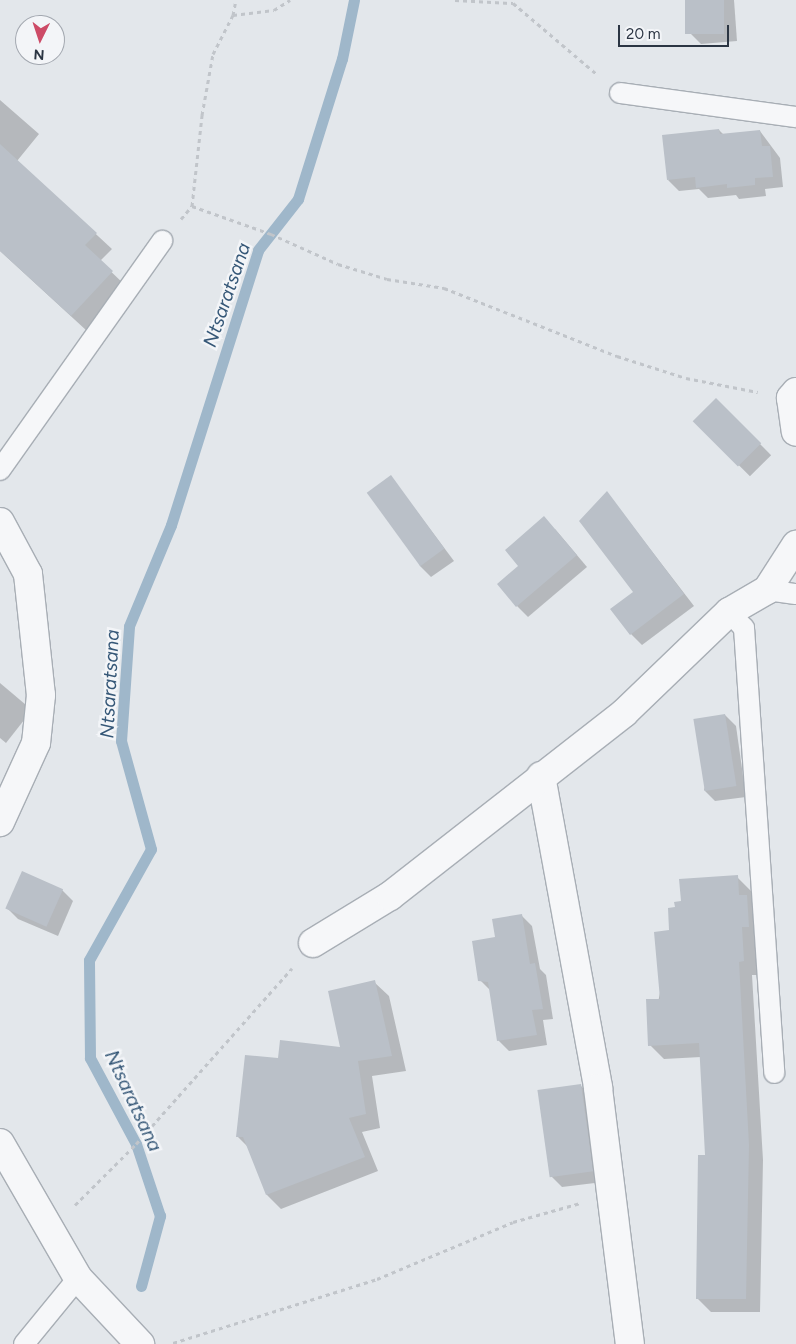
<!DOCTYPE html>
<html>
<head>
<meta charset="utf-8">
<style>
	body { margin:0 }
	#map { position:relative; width:796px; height:1344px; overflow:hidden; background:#e3e7eb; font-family:Figtree,sans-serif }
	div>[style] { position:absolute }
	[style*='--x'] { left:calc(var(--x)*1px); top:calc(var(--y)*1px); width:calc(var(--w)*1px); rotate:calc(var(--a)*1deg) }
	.shadow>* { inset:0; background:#0003; transform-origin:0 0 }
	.stream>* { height:11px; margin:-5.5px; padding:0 5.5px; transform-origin:5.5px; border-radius:5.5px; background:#9fb7ca }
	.building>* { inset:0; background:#bac0c8; transform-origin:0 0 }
	.path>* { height:3px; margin-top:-1.5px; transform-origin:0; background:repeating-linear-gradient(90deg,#c1c5ca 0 4px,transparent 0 8px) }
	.roads { filter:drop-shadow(1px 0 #a8aeb5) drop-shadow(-1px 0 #a8aeb5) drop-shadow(0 1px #a8aeb5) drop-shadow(0 -1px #a8aeb5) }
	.lane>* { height:20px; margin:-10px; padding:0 10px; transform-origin:10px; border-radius:10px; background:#f6f7f9 }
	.street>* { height:28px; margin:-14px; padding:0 14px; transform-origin:14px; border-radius:14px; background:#f6f7f9 }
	span { translate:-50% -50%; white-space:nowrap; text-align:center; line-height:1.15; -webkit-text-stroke:5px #f3f5f8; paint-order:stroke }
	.water-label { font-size:19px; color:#355777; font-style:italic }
	.north { position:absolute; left:15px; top:15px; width:50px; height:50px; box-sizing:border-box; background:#f3f5f8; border:1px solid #a3a8b0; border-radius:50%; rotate:184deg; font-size:14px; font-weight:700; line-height:20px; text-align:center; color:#2b3543 }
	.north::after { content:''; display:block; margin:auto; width:18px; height:22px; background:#cd4b67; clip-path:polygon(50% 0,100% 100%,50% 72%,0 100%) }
	.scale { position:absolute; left:618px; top:25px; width:111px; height:22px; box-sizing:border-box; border:2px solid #2b3543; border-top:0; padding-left:6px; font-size:15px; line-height:18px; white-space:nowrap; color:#2b3543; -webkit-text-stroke:4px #f3f5f8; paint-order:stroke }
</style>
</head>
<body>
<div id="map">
	<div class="shadow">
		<i style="clip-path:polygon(687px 0,734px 0,737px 41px,701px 44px,690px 33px)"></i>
		<i style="clip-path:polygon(0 100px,39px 134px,17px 161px,112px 249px,100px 261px,127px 287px,87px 331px,0 251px)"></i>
		<i style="clip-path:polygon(719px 130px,724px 135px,760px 131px,780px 158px,783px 187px,765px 189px,766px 196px,739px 199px,736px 195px,708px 198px,699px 189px,679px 191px,668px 180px)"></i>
		<i style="left:716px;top:400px;width:78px;height:30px;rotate:45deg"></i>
		<i style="clip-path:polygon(391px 477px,454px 561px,431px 577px,420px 566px)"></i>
		<i style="clip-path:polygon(607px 493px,694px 606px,642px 645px,631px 634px,635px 592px)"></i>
		<i style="clip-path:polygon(555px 529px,587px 567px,528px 617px,517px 606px,520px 566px)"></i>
		<i style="clip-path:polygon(0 683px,32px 710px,6px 743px,0 738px)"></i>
		<i style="clip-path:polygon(725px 715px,736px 726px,746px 797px,715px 801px,704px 790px)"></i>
		<i style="clip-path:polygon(737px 877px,751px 891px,752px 901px,761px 910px,758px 975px,752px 975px,763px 1160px,760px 1312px,711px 1312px,697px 1298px,707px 1156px,701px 1057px,664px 1059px,650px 1045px,676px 908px,682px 902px)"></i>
		<i style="clip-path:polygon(62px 890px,73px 901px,58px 936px,18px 919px,7px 908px)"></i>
		<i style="clip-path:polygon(521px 915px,532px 926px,540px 969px,546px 975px,553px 1019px,543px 1020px,547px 1045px,509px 1051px,498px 1040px,491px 991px,480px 980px)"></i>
		<i style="clip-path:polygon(374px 982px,389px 996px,406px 1071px,372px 1076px,380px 1128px,362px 1132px,378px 1171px,281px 1209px,267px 1195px,248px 1147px,237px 1136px,279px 1060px,342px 1048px)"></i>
		<i style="clip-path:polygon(581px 1086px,592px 1097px,603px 1182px,562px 1187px,551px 1176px)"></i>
	</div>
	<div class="stream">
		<i style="--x:141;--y:1286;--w:73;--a:-74.8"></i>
		<i style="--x:160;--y:1216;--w:76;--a:-108.4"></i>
		<i style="--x:136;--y:1144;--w:98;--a:-118.1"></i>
		<i style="--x:90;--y:1058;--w:98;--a:-90.6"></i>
		<i style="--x:89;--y:960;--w:127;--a:-60.8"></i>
		<i style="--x:151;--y:849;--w:112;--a:-105.5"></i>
		<i style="--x:121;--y:741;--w:115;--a:-86"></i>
		<i style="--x:129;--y:626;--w:109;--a:-67.4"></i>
		<i style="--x:171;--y:525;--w:288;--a:-72.4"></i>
		<i style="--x:258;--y:250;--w:65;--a:-51.9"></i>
		<i style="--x:298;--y:199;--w:147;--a:-72.6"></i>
		<i style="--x:342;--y:59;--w:60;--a:-78.5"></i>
	</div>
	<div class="building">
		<i style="left:685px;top:0;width:39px;height:34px"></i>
		<i style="clip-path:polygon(719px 129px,720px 134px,760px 130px,762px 146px,770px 146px,773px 177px,755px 178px,755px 185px,727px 188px,727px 184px,696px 188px,695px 177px,667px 180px,662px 135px)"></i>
		<i style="clip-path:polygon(0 144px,97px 233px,85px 245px,113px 271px,71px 316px,0 251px)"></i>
		<i style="left:716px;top:398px;width:64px;height:33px;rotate:45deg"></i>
		<i style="left:391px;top:475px;width:91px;height:30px;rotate:54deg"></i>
		<i style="clip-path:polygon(607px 491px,684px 594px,630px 635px,610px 609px,633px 592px,579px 521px)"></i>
		<i style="clip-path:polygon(544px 516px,577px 555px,516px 607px,497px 584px,518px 566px,505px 550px)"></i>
		<i style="left:725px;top:714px;width:73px;height:32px;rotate:81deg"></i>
		<i style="left:22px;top:871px;width:45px;height:41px;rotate:24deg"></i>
		<i style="clip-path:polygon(738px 875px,739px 895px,747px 895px,749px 927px,742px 927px,744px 961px,739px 962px,749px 1145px,746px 1299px,696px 1299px,698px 1155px,705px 1155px,699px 1043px,648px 1046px,646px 999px,660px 999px,654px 932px,669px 930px,668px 908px,675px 907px,674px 902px,681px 901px,679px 879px)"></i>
		<i style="clip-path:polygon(522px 914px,530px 964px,535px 963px,543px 1009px,532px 1010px,537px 1035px,497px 1041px,488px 982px,478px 981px,472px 941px,495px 937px,492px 919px)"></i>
		<i style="clip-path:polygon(375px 980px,392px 1056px,358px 1061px,366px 1114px,349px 1118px,365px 1157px,266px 1195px,243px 1137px,236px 1137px,245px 1055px,278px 1058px,280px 1040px,340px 1047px,328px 991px)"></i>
		<i style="left:581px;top:1084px;width:88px;height:44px;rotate:82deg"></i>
	</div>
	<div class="path">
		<i style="--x:455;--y:0;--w:58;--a:3"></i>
		<i style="--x:513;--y:3;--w:111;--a:40.3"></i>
		<i style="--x:233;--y:15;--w:41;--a:-7"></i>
		<i style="--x:274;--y:10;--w:19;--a:-32"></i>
		<i style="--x:192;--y:206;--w:84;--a:19.5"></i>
		<i style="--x:271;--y:234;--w:73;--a:24.1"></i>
		<i style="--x:338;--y:264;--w:51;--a:17"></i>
		<i style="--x:387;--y:279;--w:58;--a:9"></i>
		<i style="--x:444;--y:288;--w:186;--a:21.5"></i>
		<i style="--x:617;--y:356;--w:72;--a:17.7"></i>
		<i style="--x:686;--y:378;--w:73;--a:11"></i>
		<i style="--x:181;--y:219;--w:17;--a:-50"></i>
		<i style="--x:192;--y:206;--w:92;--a:-83.7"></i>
		<i style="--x:202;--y:115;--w:62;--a:-79.8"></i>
		<i style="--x:213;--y:54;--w:44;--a:-62.9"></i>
		<i style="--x:233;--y:15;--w:15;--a:-79"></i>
		<i style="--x:75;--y:1205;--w:86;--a:-45"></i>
		<i style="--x:136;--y:1144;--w:235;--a:-48.4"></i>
		<i style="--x:173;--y:1343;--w:214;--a:-17.4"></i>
		<i style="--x:377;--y:1279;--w:147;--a:-22.7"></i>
		<i style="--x:513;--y:1222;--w:70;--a:-15.8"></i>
	</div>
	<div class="roads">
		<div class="lane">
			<i style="--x:620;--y:93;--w:178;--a:7.8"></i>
			<i style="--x:0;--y:470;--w:281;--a:-54.7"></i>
			<i style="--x:767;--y:590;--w:29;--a:8"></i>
			<i style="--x:729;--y:612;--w:22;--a:47"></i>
			<i style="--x:744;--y:628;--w:446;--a:86.1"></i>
			<i style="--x:24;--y:1344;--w:85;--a:-50.7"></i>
		</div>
		<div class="street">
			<i style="--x:796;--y:392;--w:8;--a:130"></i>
			<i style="--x:791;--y:398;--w:34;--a:82"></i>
			<i style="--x:0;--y:522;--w:59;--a:61.7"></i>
			<i style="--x:28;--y:574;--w:122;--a:83.9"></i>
			<i style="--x:41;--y:695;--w:48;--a:95.9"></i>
			<i style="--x:36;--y:743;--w:87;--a:114.5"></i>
			<i style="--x:541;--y:776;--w:317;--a:79.6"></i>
			<i style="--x:598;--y:1088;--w:258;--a:82.9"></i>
			<i style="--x:313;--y:943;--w:90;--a:-31.4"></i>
			<i style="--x:390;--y:896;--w:297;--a:-38"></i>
			<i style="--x:624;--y:713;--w:146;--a:-43.9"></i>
			<i style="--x:729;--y:612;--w:44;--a:-30.1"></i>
			<i style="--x:767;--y:590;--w:54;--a:-57.2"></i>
			<i style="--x:0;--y:1143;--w:156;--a:60"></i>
			<i style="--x:78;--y:1278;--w:91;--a:46.8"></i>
		</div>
	</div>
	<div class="water-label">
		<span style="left:227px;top:295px;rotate:-71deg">Ntsaratsana</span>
		<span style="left:110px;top:684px;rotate:-87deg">Ntsaratsana</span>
		<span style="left:133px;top:1101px;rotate:65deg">Ntsaratsana</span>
	</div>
	<div class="north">N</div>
	<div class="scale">20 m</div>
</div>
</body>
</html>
